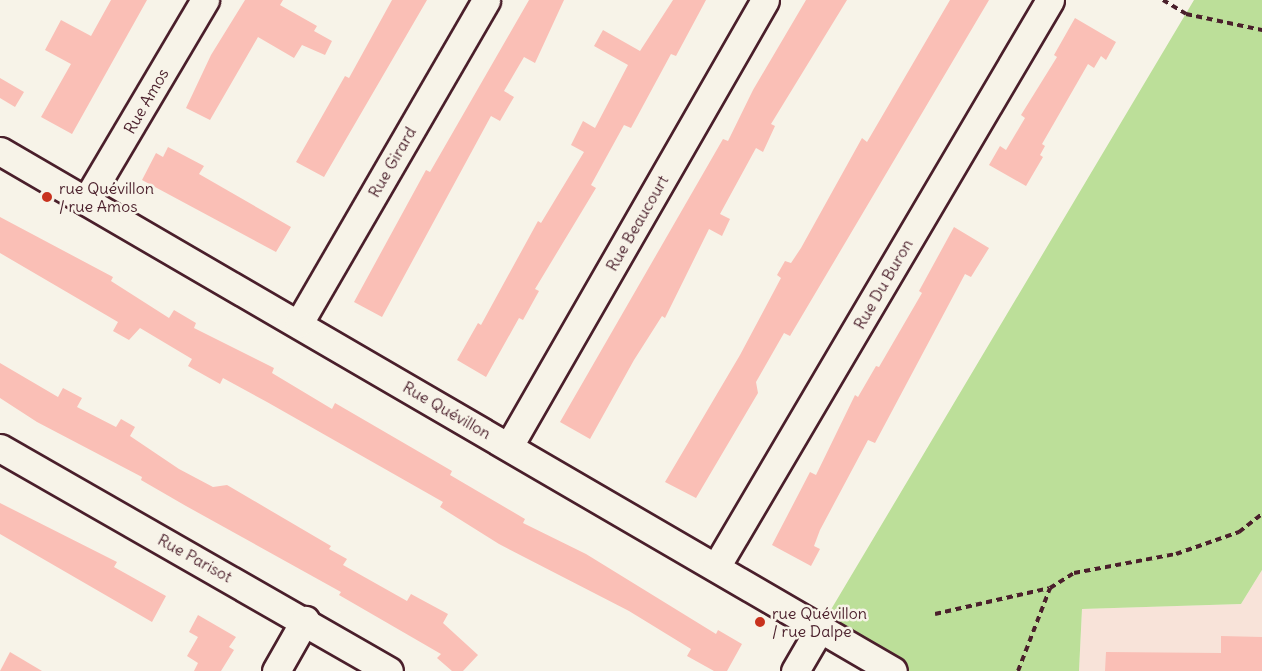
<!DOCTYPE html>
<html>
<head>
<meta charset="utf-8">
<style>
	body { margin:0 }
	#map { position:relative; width:1262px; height:671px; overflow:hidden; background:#f7f3e8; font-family:Delius,sans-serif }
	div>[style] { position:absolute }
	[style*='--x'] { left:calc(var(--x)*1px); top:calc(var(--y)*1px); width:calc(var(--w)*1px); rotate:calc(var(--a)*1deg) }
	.built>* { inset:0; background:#f8e3d9 }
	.green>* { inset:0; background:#bcdf99 }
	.building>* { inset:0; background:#fabfb6 }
	.path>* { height:4px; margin-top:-2px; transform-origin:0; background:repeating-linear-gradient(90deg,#4a1f2b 0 6px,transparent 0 10.5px) }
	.roads { filter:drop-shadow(2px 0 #4a1f2b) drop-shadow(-2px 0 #4a1f2b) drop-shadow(0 2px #4a1f2b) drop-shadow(0 -2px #4a1f2b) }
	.minor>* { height:27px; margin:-13.5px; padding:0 13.5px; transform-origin:13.5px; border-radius:13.5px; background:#f7f3e8 }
	.dots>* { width:16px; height:16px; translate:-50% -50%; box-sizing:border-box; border:3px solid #f7f3e8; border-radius:50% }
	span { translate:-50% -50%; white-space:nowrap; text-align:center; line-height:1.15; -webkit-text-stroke:5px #f7f3e8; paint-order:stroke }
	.street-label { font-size:16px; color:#4a1f2b }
	.poi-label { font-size:16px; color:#4a1f2b }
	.left { translate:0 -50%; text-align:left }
</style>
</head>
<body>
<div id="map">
	<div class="built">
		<i style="clip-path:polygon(1262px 570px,1262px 671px,1079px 671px,1082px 609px,1241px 604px)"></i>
	</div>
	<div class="green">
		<i style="clip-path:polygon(1194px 0,1262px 0,1262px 570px,1241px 604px,1082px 609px,1079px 671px,893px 671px,820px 628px)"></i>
	</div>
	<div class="building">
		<i style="clip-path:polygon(111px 0,147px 0,72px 134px,41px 117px,71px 64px,45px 50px,61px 20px,91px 36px)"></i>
		<i style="clip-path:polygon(245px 0,283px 0,280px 5px,317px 26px,314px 31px,332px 41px,325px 55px,302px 45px,294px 58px,258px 37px,210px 120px,186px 108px,211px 55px)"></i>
		<i style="clip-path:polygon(392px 0,427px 0,324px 177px,296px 162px,345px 76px,349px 78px)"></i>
		<i style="clip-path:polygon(529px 0,564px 0,535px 63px,524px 57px,504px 91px,514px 97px,500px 121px,491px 116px,382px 317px,354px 302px,426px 170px,430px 172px)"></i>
		<i style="clip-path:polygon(673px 0,706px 0,676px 56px,671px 54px,631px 128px,624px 125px,591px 185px,596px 188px,535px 289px,539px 291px,523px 320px,519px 318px,486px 377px,457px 360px,478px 323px,481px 325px,538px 221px,541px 223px,584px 152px,571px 145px,583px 121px,595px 128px,628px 65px,594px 46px,603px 30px,640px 51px)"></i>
		<i style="clip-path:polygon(806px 0,847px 0,771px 124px,775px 126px,763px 152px,756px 148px,720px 214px,730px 219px,722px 236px,709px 229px,665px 318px,662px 316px,634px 360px,590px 439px,560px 422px,723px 139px,728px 141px,753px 90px)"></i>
		<i style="clip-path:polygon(950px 0,989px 0,790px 336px,784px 333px,756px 382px,758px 393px,696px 498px,665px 482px,740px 355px,781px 278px,777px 275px,785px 261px,791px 263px,801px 248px,862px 138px,867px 142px)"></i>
		<i style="clip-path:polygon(1075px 18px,1116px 42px,1106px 60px,1101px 56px,1094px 68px,1088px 64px,1042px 144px,1045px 146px,1040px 155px,1043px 157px,1026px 186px,989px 165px,1000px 146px,1006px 150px,1025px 118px,1021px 115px,1057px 57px,1054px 55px)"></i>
		<i style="clip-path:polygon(0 78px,24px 92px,15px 107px,0 98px)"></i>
		<i style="clip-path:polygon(168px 147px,204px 166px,199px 174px,291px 227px,276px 252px,142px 180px,156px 153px,163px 157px)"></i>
		<i style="clip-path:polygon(0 217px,113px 277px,111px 281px,169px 318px,174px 310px,196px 323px,194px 328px,274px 368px,272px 373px,332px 409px,335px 403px,452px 471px,450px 475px,525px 519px,523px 523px,586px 554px,716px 634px,718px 630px,742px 644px,727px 671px,714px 671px,687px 656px,691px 649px,629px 611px,499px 544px,440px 507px,443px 502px,267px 402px,223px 378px,220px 384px,188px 366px,192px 359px,140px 328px,129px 340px,113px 331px,118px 322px,0 253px)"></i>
		<i style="clip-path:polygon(954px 227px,989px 248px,971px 277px,965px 274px,875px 443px,868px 440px,820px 530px,814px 546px,820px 549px,811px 566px,772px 545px,810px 472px,816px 475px,855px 395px,858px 397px,876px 366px,879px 367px,922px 293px,919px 291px)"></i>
		<i style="clip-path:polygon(0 363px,58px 397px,63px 388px,82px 398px,77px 407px,116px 427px,121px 419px,135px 427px,130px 436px,179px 469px,213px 487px,227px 485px,331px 546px,329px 549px,347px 559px,343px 565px,407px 601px,411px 594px,448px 614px,443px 623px,478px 655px,463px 671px,452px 671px,437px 658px,441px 654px,339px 595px,341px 592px,186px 506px,141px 480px,142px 477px,37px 422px,0 398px)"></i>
		<i style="clip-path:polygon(0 503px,117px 562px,114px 567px,166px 596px,152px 622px,0 534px)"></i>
		<i style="clip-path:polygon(198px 615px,236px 637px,229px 647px,234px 650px,221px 671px,194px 671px,198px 663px,187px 656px,198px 637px,189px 632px)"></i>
		<i style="clip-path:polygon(1221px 636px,1262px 637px,1262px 671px,1105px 671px,1106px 652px,1221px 653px)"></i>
		<i style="clip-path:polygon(10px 652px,42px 671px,0 671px)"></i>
	</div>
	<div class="path">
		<i style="--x:1163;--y:0;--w:27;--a:31"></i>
		<i style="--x:1186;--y:14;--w:78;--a:11.9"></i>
		<i style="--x:935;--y:614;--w:117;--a:-12.8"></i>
		<i style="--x:1018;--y:671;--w:89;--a:-68.9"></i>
		<i style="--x:1050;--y:588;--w:28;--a:-32"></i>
		<i style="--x:1074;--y:573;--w:104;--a:-10.6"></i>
		<i style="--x:1176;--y:554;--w:67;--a:-19.2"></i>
		<i style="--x:1239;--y:532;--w:29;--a:-38"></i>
	</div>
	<div class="roads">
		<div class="minor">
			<i style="--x:0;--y:151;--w:1033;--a:30.21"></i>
			<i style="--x:86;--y:201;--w:234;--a:-59.4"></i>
			<i style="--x:299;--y:323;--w:373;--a:-59.9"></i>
			<i style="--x:509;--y:446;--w:514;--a:-60.14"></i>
			<i style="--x:0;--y:448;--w:448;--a:29.8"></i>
			<i style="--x:716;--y:567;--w:658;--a:-59.5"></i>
			<i style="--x:276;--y:671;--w:59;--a:-60.4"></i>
			<i style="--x:795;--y:671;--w:50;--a:-59.8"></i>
		</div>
	</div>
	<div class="dots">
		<i style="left:47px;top:197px;background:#c8321e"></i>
		<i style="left:760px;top:622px;background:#c8321e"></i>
	</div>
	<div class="street-label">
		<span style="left:146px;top:101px;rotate:-60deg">Rue Amos</span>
		<span style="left:392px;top:162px;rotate:-60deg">Rue Girard</span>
		<span style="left:637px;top:223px;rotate:-60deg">Rue Beaucourt</span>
		<span style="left:883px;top:284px;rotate:-60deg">Rue Du Buron</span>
		<span style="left:447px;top:410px;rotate:30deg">Rue Quévillon</span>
		<span style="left:195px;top:558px;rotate:29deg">Rue Parisot</span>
	</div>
	<div class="poi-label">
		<span class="left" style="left:59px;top:197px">rue Quévillon<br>/ rue Amos</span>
		<span class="left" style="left:772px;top:622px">rue Quévillon<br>/ rue Dalpe</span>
	</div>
</div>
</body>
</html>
